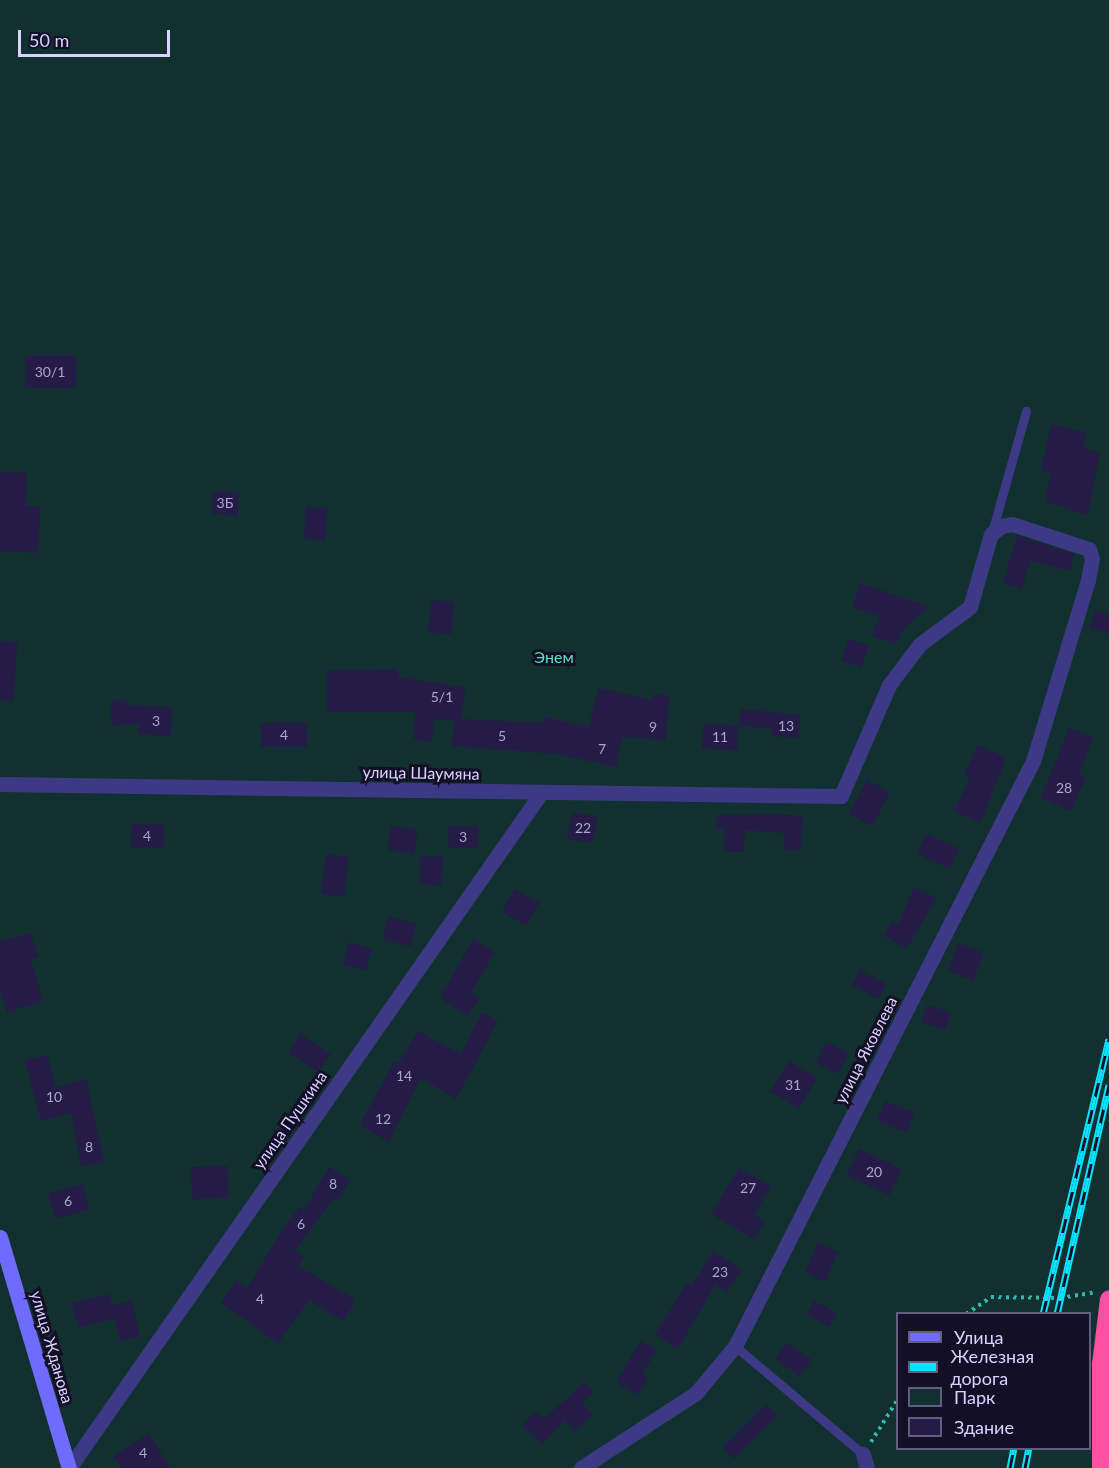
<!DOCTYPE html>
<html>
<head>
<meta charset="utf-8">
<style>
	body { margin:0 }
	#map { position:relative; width:1109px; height:1468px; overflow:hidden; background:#130f26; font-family:Lato,sans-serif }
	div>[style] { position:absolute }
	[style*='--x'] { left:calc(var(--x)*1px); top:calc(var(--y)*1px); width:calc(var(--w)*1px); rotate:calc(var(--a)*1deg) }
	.green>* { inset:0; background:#12302f }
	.building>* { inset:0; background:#241b47; transform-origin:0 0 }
	.path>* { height:4px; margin-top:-2px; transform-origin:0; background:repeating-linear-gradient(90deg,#2fb8b0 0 3px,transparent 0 7.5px) }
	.lane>* { height:9px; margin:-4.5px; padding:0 4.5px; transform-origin:4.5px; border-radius:4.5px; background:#3d3a85 }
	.street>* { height:15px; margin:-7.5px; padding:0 7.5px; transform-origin:7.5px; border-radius:7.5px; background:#3d3a85 }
	.secondary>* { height:15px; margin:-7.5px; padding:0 7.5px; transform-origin:7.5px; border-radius:7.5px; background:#6f6bff }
	.highway>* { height:18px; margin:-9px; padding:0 9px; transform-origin:9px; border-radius:9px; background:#ff4fa3 }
	.rail>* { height:7px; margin-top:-3.5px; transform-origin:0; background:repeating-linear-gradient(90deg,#130f26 0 14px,#00e5ff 0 28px); box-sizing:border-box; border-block:2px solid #00e5ff }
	span { translate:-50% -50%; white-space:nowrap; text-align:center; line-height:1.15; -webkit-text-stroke:6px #130f26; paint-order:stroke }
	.number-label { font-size:14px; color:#aca6d1 }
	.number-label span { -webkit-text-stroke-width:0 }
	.park-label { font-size:16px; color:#5fe0c0 }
	.street-label { font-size:16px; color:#d9d4ff }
	.legend { position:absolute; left:896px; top:1312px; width:195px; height:138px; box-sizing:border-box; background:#130f26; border:2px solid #625e7d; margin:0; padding:8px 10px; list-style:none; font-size:18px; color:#d9d4ff }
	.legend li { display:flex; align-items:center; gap:12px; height:30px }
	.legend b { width:30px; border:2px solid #625e7d }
	.scale { position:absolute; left:18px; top:30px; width:152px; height:27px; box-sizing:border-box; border:3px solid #d9d4ff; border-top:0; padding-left:8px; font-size:18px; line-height:21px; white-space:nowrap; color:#d9d4ff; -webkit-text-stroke:4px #130f26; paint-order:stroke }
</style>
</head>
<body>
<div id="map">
	<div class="green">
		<i style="clip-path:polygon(evenodd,0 0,1109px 0,1109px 1468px,0 1468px,0 0,898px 1314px,1090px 1314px,1090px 1448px,898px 1448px,898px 1314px)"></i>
	</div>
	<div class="building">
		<i style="left:25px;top:356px;width:51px;height:32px"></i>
		<i style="clip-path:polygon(1051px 425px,1086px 432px,1083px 449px,1100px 452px,1088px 515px,1045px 501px,1051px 474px,1041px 472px)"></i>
		<i style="clip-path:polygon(0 472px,27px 473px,26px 506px,40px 506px,38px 553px,0 551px)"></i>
		<i style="left:213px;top:491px;width:26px;height:23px;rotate:4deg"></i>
		<i style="left:306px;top:507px;width:21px;height:32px;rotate:3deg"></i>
		<i style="clip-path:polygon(1017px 536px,1074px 554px,1070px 571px,1030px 561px,1022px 589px,1003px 584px)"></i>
		<i style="clip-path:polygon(860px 583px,929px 607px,902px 630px,896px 644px,872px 636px,879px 616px,852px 607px)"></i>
		<i style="left:431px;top:600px;width:23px;height:32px;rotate:5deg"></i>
		<i style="clip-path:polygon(1095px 610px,1109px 614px,1109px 633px,1090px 628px)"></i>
		<i style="left:849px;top:639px;width:21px;height:23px;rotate:19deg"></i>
		<i style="left:0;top:641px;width:17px;height:59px;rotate:3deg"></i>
		<i style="clip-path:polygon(398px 669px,398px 677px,466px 688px,461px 719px,543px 723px,544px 717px,589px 727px,598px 688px,653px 700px,653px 694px,669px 696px,666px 740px,622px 737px,616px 767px,558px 754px,452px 746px,454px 721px,435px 719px,431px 742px,414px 739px,415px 712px,327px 712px,327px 670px)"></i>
		<i style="clip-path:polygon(127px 700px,127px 705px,172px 707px,171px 736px,139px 734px,140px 724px,111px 725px,111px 701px)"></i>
		<i style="clip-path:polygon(741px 709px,800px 715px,798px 738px,772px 736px,772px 729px,738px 725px)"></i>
		<i style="left:307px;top:723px;width:24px;height:46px;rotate:90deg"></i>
		<i style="left:704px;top:723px;width:35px;height:25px;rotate:5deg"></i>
		<i style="clip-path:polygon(1069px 728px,1093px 737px,1079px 775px,1086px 778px,1071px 811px,1041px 798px)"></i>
		<i style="clip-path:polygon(978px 745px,1006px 758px,980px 823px,954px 811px,970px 778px,964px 775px)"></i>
		<i style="left:867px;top:780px;width:26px;height:38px;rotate:28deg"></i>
		<i style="left:572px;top:812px;width:26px;height:27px;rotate:11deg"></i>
		<i style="clip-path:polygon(771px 814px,803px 816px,801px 851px,784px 849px,785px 833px,745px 830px,744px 852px,724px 852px,725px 829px,716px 829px,717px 815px)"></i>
		<i style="left:132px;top:824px;width:32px;height:23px;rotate:2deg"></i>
		<i style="left:391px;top:826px;width:27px;height:24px;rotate:8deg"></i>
		<i style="left:449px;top:826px;width:29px;height:21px;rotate:2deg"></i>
		<i style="left:926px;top:834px;width:36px;height:22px;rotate:24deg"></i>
		<i style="left:326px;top:854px;width:23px;height:40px;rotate:7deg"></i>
		<i style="left:421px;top:856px;width:22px;height:28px;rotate:3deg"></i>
		<i style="clip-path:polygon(914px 888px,937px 898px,907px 948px,884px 936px,892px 921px,898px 924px)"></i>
		<i style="left:515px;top:889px;width:28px;height:26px;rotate:30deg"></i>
		<i style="left:388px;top:917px;width:29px;height:23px;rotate:14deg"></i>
		<i style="clip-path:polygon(31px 933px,38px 957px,31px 959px,43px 1001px,7px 1012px,0 988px,0 941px)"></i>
		<i style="clip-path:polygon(473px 939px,495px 952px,471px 993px,479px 998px,468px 1016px,440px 998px)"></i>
		<i style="left:349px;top:942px;width:24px;height:23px;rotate:15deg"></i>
		<i style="left:958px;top:943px;width:27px;height:30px;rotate:20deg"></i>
		<i style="left:860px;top:970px;width:30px;height:17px;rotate:28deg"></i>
		<i style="left:927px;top:1005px;width:25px;height:18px;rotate:18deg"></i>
		<i style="clip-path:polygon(482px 1013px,498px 1021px,456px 1099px,421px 1078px,389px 1142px,360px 1125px,394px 1061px,399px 1063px,417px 1031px,461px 1054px)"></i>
		<i style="left:301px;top:1034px;width:36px;height:22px;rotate:34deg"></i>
		<i style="left:826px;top:1042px;width:25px;height:23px;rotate:26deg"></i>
		<i style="clip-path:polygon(48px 1055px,55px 1087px,86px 1079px,104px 1162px,81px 1166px,71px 1113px,41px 1121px,25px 1060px)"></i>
		<i style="left:789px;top:1061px;width:33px;height:36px;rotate:31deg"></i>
		<i style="left:885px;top:1101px;width:32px;height:21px;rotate:22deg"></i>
		<i style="left:859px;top:1149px;width:47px;height:29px;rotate:25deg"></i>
		<i style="left:227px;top:1166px;width:32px;height:36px;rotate:88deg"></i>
		<i style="clip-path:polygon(329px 1167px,350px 1180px,338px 1200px,334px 1197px,295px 1251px,304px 1257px,298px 1266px,356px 1300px,343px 1321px,309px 1300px,278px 1343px,221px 1303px,236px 1281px,247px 1288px,284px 1227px,300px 1207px,304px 1210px)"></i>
		<i style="clip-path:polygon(739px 1168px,771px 1186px,754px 1215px,765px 1222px,754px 1239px,711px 1214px)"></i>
		<i style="left:82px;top:1184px;width:26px;height:35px;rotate:74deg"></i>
		<i style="left:818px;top:1243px;width:22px;height:32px;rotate:24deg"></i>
		<i style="clip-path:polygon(713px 1251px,742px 1270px,727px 1292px,715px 1285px,678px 1349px,655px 1335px,687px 1283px,692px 1285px)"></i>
		<i style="clip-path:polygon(109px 1294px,114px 1312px,112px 1305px,132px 1301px,140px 1337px,120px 1341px,115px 1319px,78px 1327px,72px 1303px)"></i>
		<i style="left:814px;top:1301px;width:26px;height:15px;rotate:29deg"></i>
		<i style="clip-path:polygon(641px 1340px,657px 1350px,642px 1374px,648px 1378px,638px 1395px,616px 1382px)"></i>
		<i style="left:786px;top:1343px;width:30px;height:20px;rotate:33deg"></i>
		<i style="clip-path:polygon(585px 1382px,594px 1391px,582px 1403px,593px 1414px,575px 1431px,565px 1420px,542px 1444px,522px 1425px,536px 1412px,544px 1419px)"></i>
		<i style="left:766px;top:1404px;width:16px;height:61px;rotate:45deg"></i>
		<i style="clip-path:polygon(149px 1434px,170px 1468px,121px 1468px,113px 1456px)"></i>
	</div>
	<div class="path">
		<i style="--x:966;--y:1314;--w:30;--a:-34"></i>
		<i style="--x:991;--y:1297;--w:69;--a:0.8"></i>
		<i style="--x:1060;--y:1298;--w:33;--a:-9"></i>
		<i style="--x:871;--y:1442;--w:51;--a:-57.9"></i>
	</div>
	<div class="lane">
		<i style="--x:992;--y:532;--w:126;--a:-74.3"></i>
		<i style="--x:735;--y:1346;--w:167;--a:40.2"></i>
	</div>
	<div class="street">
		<i style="--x:0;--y:784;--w:841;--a:0.82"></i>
		<i style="--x:841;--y:796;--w:121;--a:-66.6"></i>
		<i style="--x:889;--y:685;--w:51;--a:-52.9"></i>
		<i style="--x:920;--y:644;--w:62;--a:-36.5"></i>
		<i style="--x:970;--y:607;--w:76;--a:-74"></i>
		<i style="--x:991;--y:534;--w:14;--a:-36"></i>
		<i style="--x:1002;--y:526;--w:10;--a:-11"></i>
		<i style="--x:1012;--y:524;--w:81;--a:18"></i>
		<i style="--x:1089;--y:549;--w:10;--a:73"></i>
		<i style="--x:1092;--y:559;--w:21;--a:101"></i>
		<i style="--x:1088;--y:580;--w:189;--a:106.9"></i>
		<i style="--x:1033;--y:761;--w:657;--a:116.99"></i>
		<i style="--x:735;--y:1346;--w:61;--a:129.7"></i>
		<i style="--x:696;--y:1393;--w:137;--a:146.9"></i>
		<i style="--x:863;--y:1454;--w:15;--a:74"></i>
		<i style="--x:69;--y:1468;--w:824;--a:-55.04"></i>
	</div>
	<div class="secondary">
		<i style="--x:0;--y:1237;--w:241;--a:73.4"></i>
	</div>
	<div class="highway">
		<i style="--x:1101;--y:1468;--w:104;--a:-90"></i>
		<i style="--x:1101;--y:1364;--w:65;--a:-83"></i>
	</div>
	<div class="rail">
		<i style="--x:1043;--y:1314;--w:283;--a:-76.5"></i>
		<i style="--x:1057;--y:1314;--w:235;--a:-77.2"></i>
		<i style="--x:1010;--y:1468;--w:20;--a:-79"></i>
		<i style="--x:1025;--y:1468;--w:20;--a:-79"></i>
	</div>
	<div class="number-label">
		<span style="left:50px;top:372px">30/1</span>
		<span style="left:225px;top:503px">3Б</span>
		<span style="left:442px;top:697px">5/1</span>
		<span style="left:156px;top:721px">3</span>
		<span style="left:786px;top:726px">13</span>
		<span style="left:653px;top:727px">9</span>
		<span style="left:284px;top:735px">4</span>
		<span style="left:502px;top:736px">5</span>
		<span style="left:720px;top:737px">11</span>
		<span style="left:602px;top:749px">7</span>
		<span style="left:1064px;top:788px">28</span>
		<span style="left:583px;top:828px">22</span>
		<span style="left:147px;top:836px">4</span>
		<span style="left:463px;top:837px">3</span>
		<span style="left:404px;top:1076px">14</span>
		<span style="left:793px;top:1085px">31</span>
		<span style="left:54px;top:1097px">10</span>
		<span style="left:383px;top:1119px">12</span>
		<span style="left:89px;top:1147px">8</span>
		<span style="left:874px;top:1172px">20</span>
		<span style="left:333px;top:1184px">8</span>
		<span style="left:748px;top:1188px">27</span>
		<span style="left:68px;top:1201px">6</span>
		<span style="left:301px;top:1224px">6</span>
		<span style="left:720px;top:1272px">23</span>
		<span style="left:260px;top:1299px">4</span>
		<span style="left:143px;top:1453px">4</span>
	</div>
	<div class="park-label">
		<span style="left:554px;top:657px">Энем</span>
	</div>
	<div class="street-label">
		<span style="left:421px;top:773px;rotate:1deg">улица Шаумяна</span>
		<span style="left:866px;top:1050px;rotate:-63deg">улица Яковлева</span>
		<span style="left:290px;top:1120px;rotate:-55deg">улица Пушкина</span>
		<span style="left:52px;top:1347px;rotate:74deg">улица Жданова</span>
	</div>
	<ul class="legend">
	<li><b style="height:8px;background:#6f6bff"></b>Улица</li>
	<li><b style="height:8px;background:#00e5ff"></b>Железная дорога</li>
	<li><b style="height:16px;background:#12302f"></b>Парк</li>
	<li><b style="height:16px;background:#241b47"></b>Здание</li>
	</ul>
	<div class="scale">50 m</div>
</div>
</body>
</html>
